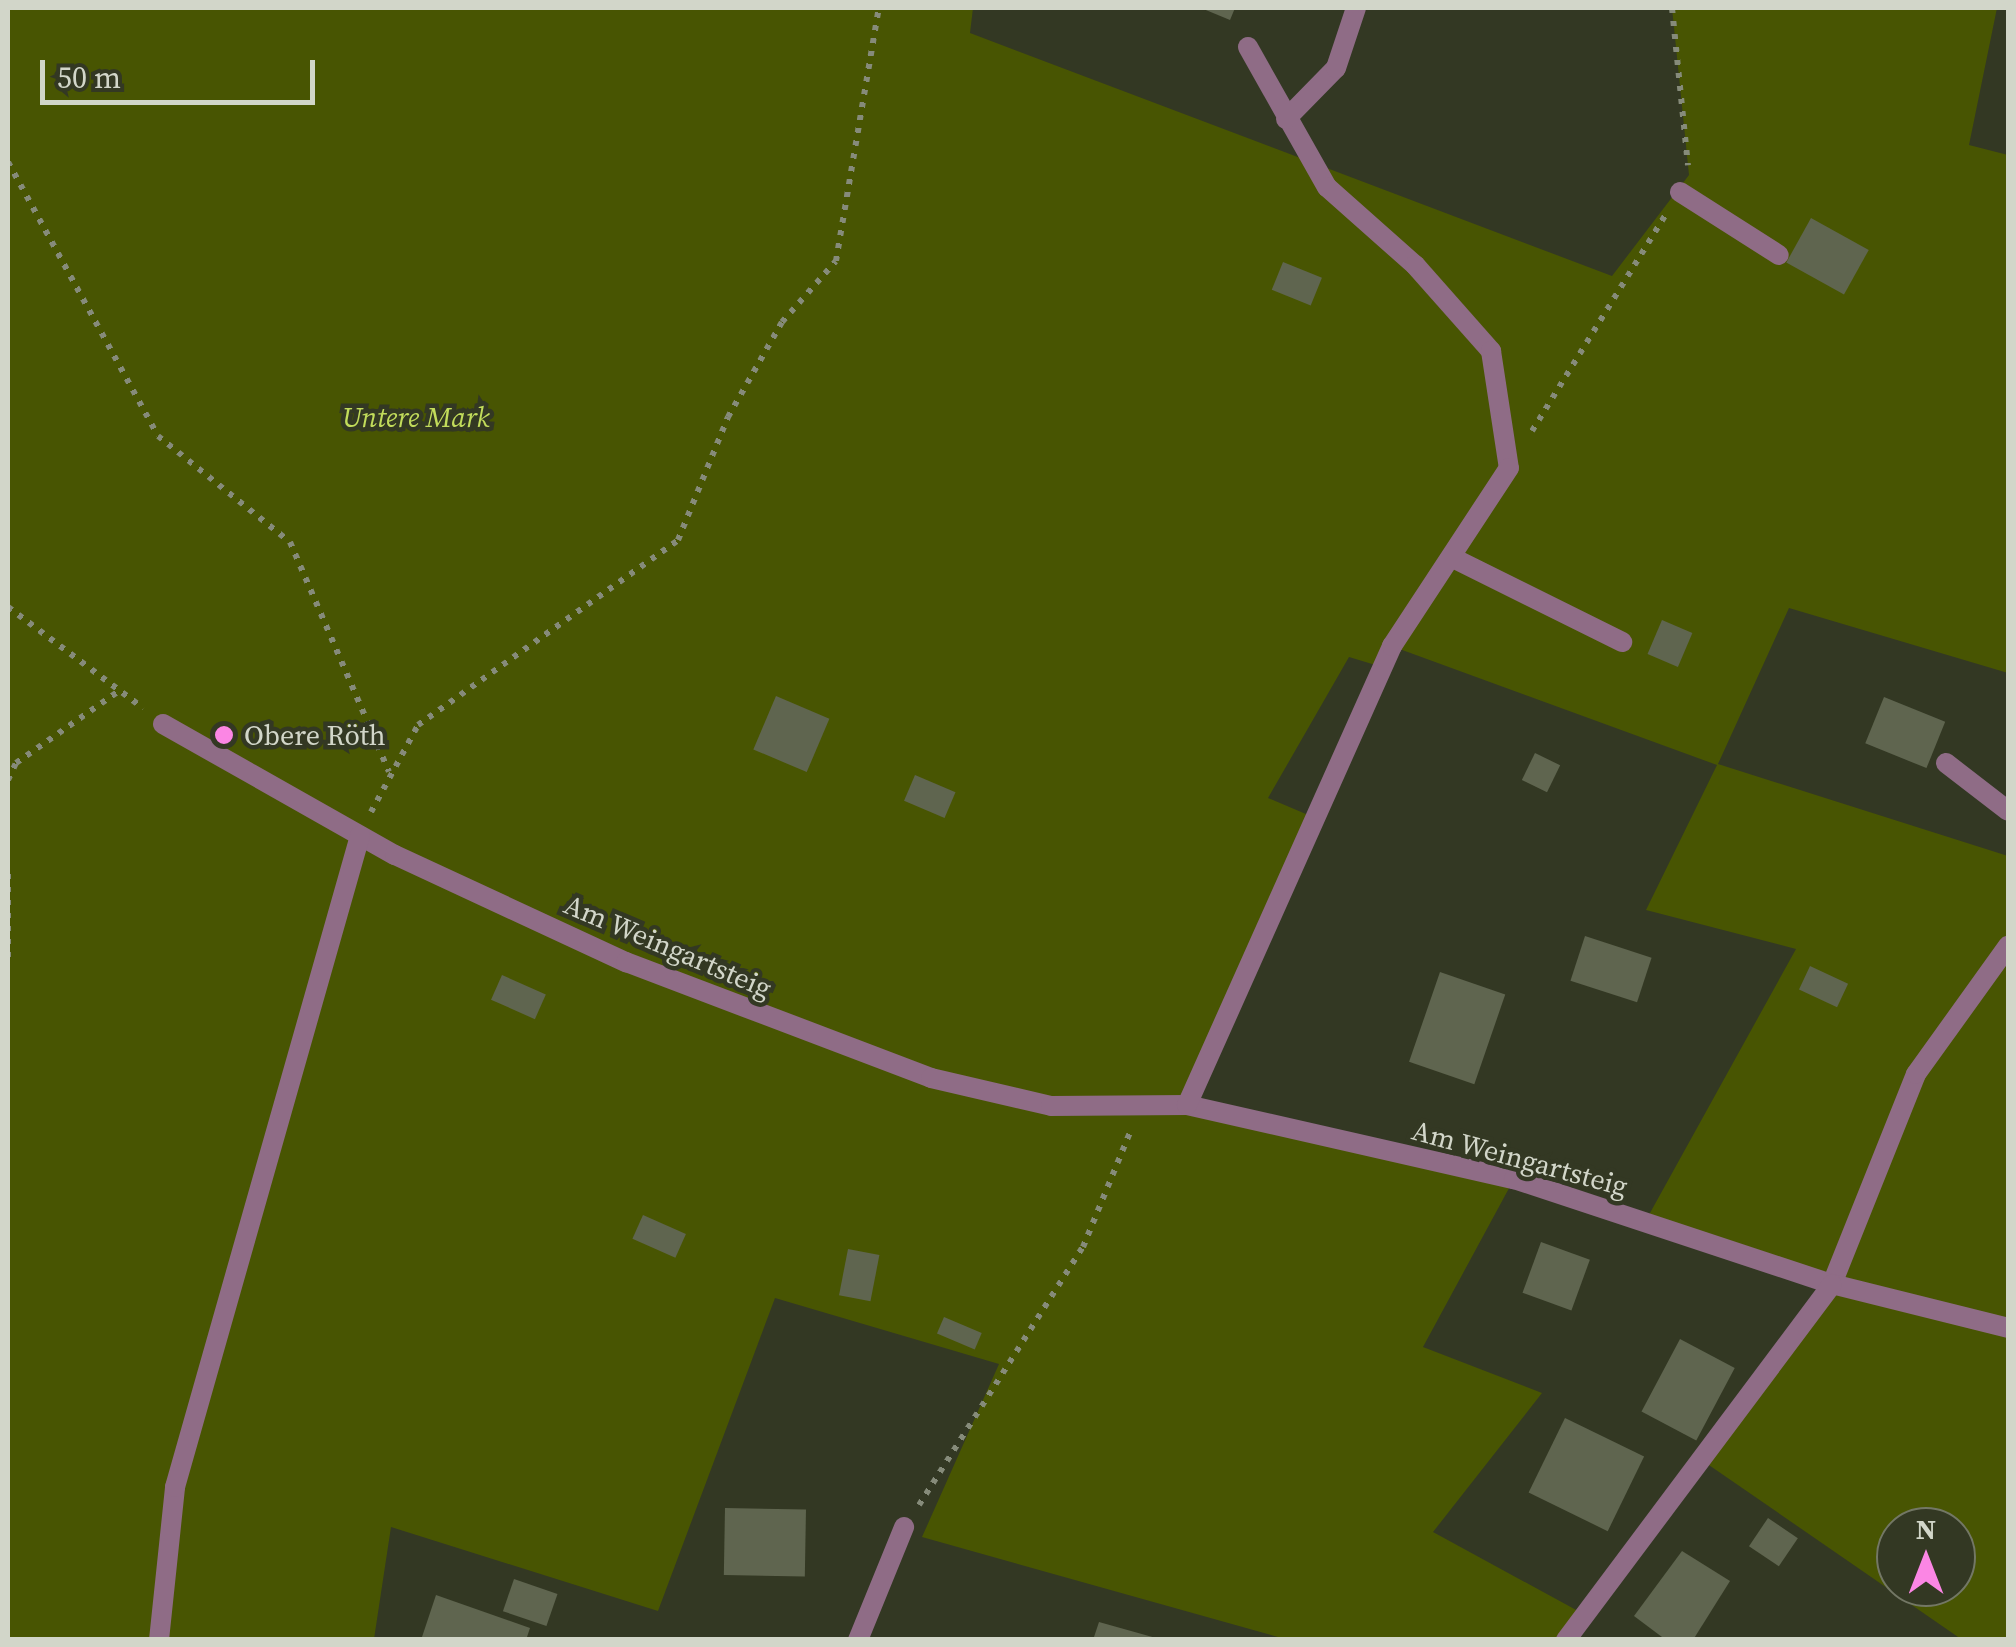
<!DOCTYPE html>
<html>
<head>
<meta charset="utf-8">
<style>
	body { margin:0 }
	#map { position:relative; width:2016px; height:1647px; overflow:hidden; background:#333823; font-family:"Source Serif 4",serif }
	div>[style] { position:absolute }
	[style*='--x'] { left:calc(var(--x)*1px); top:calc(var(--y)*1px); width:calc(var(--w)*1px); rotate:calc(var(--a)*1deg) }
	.green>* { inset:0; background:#485502 }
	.building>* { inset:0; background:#5f654f; transform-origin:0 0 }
	.path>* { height:6px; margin-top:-3px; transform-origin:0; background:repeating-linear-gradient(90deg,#868b7a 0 5px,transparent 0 13px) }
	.lane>* { height:20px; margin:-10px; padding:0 10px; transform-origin:10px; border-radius:10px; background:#8f6c86 }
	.street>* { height:20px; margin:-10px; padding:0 10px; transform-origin:10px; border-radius:10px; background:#8f6c86 }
	.dots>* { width:28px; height:28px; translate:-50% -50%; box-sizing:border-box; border:5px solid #333823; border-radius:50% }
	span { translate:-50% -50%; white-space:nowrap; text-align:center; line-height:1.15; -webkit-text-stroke:9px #333823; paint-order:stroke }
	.park-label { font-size:28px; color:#c2dc5b; font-style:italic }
	.poi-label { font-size:28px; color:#d2d6c9 }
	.left { translate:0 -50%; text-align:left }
	.street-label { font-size:28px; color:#d2d6c9 }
	.frame { position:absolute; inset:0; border:10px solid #d2d6c9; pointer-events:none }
	.north { position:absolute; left:1876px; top:1507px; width:100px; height:100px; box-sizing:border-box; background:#333823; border:2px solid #737765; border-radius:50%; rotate:0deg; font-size:28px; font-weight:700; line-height:40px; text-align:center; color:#d2d6c9 }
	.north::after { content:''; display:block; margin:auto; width:35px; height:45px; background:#fb86e4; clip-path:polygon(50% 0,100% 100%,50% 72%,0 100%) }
	.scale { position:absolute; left:40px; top:60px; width:275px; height:45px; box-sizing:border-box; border:5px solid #d2d6c9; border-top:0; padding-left:12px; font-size:30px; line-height:35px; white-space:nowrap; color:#d2d6c9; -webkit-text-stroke:8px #333823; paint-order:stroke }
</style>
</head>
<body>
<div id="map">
	<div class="green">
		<i style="clip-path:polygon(evenodd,8px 8px,973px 8px,970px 33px,1612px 276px,1689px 175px,1672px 8px,1997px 8px,1969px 145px,2008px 155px,2008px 673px,1789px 608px,1718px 764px,2008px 856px,2008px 1639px,1961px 1639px,1703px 1461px,1832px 1285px,1645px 1222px,1796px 949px,1646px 910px,1717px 765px,1394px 647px,1382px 667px,1349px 657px,1268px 798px,1313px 817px,1187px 1104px,1514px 1179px,1423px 1347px,1542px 1393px,1433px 1532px,1589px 1617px,1564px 1639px,1285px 1639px,922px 1537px,999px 1364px,775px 1298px,658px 1611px,391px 1527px,374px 1639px,8px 1640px,8px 8px,1896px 1527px,1956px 1527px,1956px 1587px,1896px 1587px,1896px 1527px)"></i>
	</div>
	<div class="building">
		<i style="clip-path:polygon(1201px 8px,1235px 8px,1230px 20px)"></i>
		<i style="left:1811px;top:218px;width:66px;height:51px;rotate:29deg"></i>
		<i style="left:1283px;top:262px;width:42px;height:30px;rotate:22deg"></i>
		<i style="left:1662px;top:620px;width:33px;height:37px;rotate:23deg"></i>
		<i style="left:776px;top:696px;width:58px;height:58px;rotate:23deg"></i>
		<i style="left:1884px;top:697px;width:66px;height:50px;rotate:22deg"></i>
		<i style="left:1535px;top:753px;width:28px;height:30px;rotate:26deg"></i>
		<i style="left:915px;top:775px;width:44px;height:28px;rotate:23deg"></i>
		<i style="left:1585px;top:936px;width:70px;height:47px;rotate:18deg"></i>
		<i style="left:1810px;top:966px;width:42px;height:26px;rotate:25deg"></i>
		<i style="left:1440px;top:972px;width:69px;height:95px;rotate:19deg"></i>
		<i style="left:502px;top:975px;width:48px;height:27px;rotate:24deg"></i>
		<i style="left:643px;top:1215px;width:47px;height:26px;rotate:24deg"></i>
		<i style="left:1541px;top:1242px;width:52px;height:54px;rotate:20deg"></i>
		<i style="left:848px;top:1249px;width:32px;height:47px;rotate:11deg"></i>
		<i style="left:944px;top:1317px;width:41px;height:18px;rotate:23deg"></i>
		<i style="left:1680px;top:1339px;width:62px;height:82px;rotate:28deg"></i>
		<i style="left:1565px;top:1418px;width:88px;height:83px;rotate:26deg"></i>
		<i style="left:725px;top:1508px;width:81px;height:67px;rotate:1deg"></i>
		<i style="left:1768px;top:1518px;width:36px;height:34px;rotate:34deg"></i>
		<i style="clip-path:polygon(1682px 1551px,1730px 1581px,1693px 1640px,1666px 1640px,1634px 1616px)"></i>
		<i style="left:514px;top:1579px;width:46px;height:34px;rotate:19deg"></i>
		<i style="clip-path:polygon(436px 1595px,530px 1628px,526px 1640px,421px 1640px)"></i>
		<i style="clip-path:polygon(1099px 1622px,1156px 1638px,1156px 1640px,1093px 1640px)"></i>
	</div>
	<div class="path">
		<i style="--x:1672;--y:8;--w:158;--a:84.2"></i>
		<i style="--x:8;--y:162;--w:312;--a:61.3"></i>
		<i style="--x:158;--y:436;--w:169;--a:38.8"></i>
		<i style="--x:290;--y:542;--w:250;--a:66.7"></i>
		<i style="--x:1532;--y:431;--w:257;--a:-58.3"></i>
		<i style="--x:8;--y:607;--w:169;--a:36.8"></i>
		<i style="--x:8;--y:780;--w:19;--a:-65"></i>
		<i style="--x:16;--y:763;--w:126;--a:-35"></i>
		<i style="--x:371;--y:812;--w:99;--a:-61.6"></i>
		<i style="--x:418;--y:725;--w:319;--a:-35.4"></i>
		<i style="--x:678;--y:540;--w:133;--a:-67.9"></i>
		<i style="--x:728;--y:417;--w:109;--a:-60.4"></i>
		<i style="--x:782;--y:322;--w:81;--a:-48.5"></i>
		<i style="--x:836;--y:261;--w:257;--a:-80.4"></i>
		<i style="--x:8;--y:874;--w:91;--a:90"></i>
		<i style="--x:919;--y:1505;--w:306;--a:-57.6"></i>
		<i style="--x:1083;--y:1247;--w:126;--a:-67.7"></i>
	</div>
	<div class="lane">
		<i style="--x:1248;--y:47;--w:161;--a:60.6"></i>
		<i style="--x:1327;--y:187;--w:118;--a:41.6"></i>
		<i style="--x:1415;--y:265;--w:115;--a:48.5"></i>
		<i style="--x:1491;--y:351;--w:118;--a:81.3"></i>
		<i style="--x:1286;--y:119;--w:71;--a:-45.6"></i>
		<i style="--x:1336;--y:68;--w:63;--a:-71.6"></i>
		<i style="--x:1680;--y:192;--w:117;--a:32.5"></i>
		<i style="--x:1453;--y:558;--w:189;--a:26.4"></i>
		<i style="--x:1946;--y:763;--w:78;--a:37.7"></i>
		<i style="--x:1832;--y:1284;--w:226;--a:-68.2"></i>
		<i style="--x:1916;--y:1074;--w:158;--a:-54.3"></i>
	</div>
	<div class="street">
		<i style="--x:163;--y:724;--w:266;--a:29.5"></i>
		<i style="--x:395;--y:855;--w:255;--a:24.9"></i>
		<i style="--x:626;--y:962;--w:326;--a:20.8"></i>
		<i style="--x:931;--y:1078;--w:123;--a:13.1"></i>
		<i style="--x:1051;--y:1106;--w:136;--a:-0.4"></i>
		<i style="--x:1187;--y:1105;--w:335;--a:12.8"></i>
		<i style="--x:1514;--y:1179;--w:335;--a:18.3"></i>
		<i style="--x:1832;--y:1284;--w:181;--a:14"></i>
		<i style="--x:1187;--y:1105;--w:503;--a:-65.93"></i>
		<i style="--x:1392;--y:646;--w:213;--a:-56.7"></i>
		<i style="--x:159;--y:1640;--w:154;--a:-84"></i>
		<i style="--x:175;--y:1487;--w:677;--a:-74.14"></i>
		<i style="--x:858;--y:1640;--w:122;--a:-67.8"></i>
		<i style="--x:1566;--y:1640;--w:444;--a:-53.2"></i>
	</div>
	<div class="dots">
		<i style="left:224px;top:735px;background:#fb86e4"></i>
	</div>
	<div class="park-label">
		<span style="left:416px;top:417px">Untere Mark</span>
	</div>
	<div class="poi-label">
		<span class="left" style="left:244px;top:735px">Obere Röth</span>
	</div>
	<div class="street-label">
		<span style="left:668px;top:946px;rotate:23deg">Am Weingartsteig</span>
		<span style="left:1520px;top:1158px;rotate:15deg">Am Weingartsteig</span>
	</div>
	<div class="frame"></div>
	<div class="north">N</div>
	<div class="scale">50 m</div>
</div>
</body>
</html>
